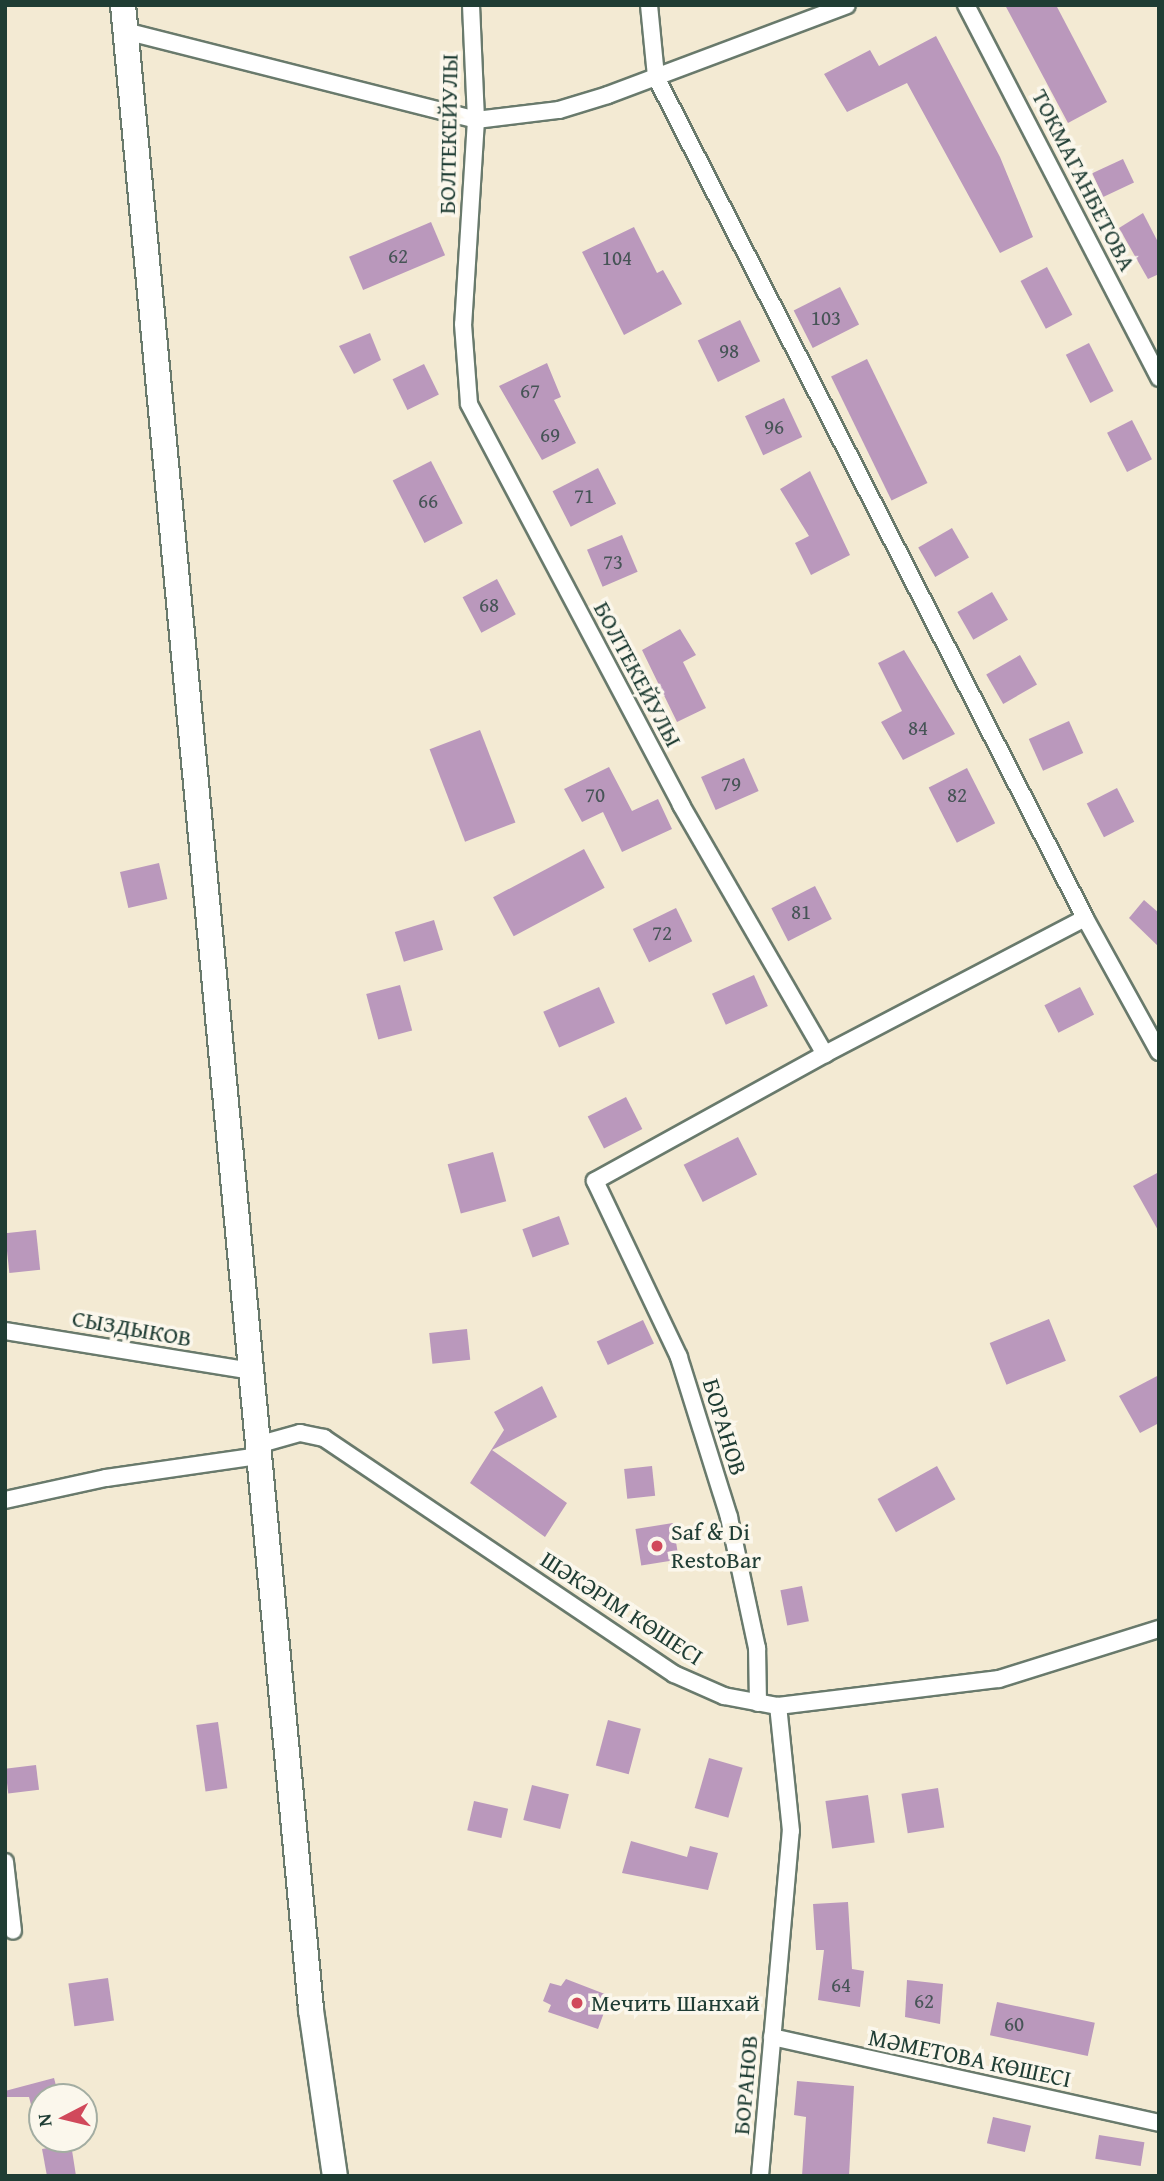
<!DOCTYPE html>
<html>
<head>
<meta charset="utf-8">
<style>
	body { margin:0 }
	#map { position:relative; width:1164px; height:2181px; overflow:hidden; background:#f3ead3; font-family:"Gentium Book Plus",serif }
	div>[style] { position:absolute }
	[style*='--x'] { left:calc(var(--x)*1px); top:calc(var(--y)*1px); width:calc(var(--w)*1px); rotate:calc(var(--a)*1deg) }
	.building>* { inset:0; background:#ba98bc; transform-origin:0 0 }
	.roads { filter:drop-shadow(2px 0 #697a6c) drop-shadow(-2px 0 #697a6c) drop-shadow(0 2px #697a6c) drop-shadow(0 -2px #697a6c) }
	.street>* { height:16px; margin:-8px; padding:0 8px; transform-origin:8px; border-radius:8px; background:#fff }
	.primary>* { height:24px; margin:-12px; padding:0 12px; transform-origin:12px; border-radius:12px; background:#fff }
	.dots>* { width:19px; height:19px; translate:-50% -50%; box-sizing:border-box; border:4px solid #fbf7ec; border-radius:50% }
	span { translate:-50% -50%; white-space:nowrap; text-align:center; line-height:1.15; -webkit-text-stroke:7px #fbf7ec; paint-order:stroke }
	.number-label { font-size:21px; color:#465456 }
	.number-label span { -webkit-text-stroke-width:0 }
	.street-label { font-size:24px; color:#1f3d34 }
	.poi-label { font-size:24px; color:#1f3d34 }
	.left { translate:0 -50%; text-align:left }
	.frame { position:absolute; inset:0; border:7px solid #1f3d34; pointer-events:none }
	.north { position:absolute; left:28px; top:2083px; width:70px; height:70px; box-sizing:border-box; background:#fbf7ec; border:2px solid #a3ada2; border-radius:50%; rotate:263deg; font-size:19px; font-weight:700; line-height:28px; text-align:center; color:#1f3d34 }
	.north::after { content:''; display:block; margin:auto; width:24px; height:32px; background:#d1495b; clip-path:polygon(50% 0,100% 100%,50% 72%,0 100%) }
</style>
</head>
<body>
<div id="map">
	<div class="building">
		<i style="clip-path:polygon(1005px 5px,1056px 5px,1107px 102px,1068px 123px)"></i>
		<i style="clip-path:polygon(936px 36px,1000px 157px,1033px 237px,1000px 253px,907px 83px,847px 112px,824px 74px,870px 50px,879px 66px)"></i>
		<i style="left:1123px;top:159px;width:26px;height:34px;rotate:65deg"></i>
		<i style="clip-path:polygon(1143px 213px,1159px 244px,1159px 274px,1148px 279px,1119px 228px)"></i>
		<i style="left:431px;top:222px;width:36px;height:89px;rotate:67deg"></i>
		<i style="clip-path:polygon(634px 227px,657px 273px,663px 270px,682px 304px,624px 335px,582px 252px)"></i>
		<i style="left:1047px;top:267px;width:54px;height:30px;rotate:62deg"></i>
		<i style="left:840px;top:287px;width:42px;height:52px;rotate:63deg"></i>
		<i style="left:740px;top:320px;width:46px;height:47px;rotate:64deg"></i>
		<i style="clip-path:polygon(370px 333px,381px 360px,354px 374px,339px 346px)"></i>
		<i style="left:1089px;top:343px;width:54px;height:26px;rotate:63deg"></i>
		<i style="left:867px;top:359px;width:138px;height:40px;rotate:64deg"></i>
		<i style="clip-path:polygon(547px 363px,561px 397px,554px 400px,576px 443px,542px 460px,499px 386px)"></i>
		<i style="left:424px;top:364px;width:34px;height:35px;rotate:64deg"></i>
		<i style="left:784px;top:398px;width:43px;height:43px;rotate:65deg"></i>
		<i style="left:1132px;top:420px;width:44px;height:28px;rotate:63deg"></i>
		<i style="left:431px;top:461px;width:70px;height:43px;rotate:63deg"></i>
		<i style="left:598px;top:468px;width:40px;height:51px;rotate:63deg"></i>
		<i style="clip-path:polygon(810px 471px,850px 555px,811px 575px,795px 543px,809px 536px,780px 489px)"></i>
		<i style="left:952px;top:528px;width:34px;height:39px;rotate:60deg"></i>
		<i style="left:622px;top:535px;width:40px;height:38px;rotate:67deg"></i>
		<i style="left:497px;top:579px;width:40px;height:39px;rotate:62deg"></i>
		<i style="left:992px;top:592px;width:32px;height:40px;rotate:60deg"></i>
		<i style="clip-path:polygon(680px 629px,696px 655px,683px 662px,706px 708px,677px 722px,642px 650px)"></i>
		<i style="clip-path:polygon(904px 650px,955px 734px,903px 760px,881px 722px,902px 711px,878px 663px)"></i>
		<i style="left:1020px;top:655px;width:34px;height:39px;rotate:60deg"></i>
		<i style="left:1069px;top:721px;width:35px;height:44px;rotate:66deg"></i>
		<i style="left:480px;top:730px;width:99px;height:54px;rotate:69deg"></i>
		<i style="left:744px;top:758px;width:36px;height:47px;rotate:66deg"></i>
		<i style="clip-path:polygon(609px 767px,632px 811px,658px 799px,672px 829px,622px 852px,603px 812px,582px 822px,564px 789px)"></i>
		<i style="left:967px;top:768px;width:62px;height:43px;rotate:63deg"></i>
		<i style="left:1117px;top:788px;width:38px;height:34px;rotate:63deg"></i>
		<i style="left:584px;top:849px;width:44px;height:103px;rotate:62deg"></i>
		<i style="left:159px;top:863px;width:37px;height:40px;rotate:77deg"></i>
		<i style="left:815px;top:886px;width:37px;height:49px;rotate:63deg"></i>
		<i style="clip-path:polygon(1144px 900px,1159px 913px,1159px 947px,1129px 918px)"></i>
		<i style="left:676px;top:908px;width:37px;height:48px;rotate:64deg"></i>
		<i style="left:434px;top:920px;width:31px;height:41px;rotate:73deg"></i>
		<i style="left:754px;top:975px;width:34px;height:46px;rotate:66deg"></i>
		<i style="left:400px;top:985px;width:47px;height:35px;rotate:75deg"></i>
		<i style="left:599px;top:987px;width:39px;height:61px;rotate:66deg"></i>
		<i style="left:1080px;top:987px;width:31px;height:40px;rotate:63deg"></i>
		<i style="left:626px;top:1097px;width:36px;height:43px;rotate:63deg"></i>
		<i style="left:738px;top:1137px;width:42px;height:61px;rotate:63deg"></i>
		<i style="left:493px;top:1152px;width:51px;height:47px;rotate:75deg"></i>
		<i style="clip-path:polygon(1159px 1172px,1159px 1232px,1133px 1186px)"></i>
		<i style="left:559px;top:1216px;width:30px;height:39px;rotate:70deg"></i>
		<i style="left:36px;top:1230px;width:40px;height:31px;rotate:84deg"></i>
		<i style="left:1049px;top:1319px;width:45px;height:64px;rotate:68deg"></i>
		<i style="left:643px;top:1320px;width:26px;height:51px;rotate:65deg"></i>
		<i style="left:467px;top:1329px;width:31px;height:38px;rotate:84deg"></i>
		<i style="clip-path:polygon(1159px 1375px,1159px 1423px,1140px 1433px,1119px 1396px)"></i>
		<i style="clip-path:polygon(542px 1386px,557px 1417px,492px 1450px,567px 1503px,545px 1537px,470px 1483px,504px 1430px,494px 1412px)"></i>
		<i style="left:652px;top:1466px;width:30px;height:28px;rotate:84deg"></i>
		<i style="left:937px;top:1466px;width:38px;height:68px;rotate:61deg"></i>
		<i style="left:673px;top:1523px;width:37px;height:38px;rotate:81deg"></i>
		<i style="left:802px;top:1586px;width:36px;height:22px;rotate:79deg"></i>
		<i style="left:608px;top:1720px;width:34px;height:47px;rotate:15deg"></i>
		<i style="left:218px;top:1722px;width:67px;height:22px;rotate:82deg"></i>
		<i style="left:709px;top:1758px;width:35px;height:52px;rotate:16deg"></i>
		<i style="left:36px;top:1765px;width:25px;height:31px;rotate:83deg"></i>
		<i style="left:532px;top:1785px;width:38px;height:36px;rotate:14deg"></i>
		<i style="left:938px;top:1788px;width:40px;height:37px;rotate:81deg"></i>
		<i style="left:868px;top:1795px;width:48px;height:43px;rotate:82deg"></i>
		<i style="left:474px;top:1801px;width:35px;height:30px;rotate:13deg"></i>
		<i style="clip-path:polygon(631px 1841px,687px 1857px,690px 1846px,718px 1853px,708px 1890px,622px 1873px)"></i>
		<i style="clip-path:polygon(848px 1902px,852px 1969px,864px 1971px,860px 2007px,818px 2000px,824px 1950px,816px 1950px,813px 1904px)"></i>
		<i style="left:108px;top:1978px;width:43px;height:40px;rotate:82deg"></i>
		<i style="clip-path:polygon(566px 1979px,610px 1996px,598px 2029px,548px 2012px,551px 2005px,543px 2001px,550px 1983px,561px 1986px)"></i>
		<i style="clip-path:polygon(907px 1980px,943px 1984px,940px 2024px,905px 2017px)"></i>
		<i style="left:997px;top:2002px;width:100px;height:34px;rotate:12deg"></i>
		<i style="clip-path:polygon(54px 2078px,59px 2097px,42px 2097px,42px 2128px,37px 2128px,29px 2097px,5px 2097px,5px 2091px)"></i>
		<i style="clip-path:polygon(797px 2081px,854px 2086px,849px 2176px,802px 2176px,806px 2117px,794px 2115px)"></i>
		<i style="left:993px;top:2117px;width:39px;height:27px;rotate:13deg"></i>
		<i style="left:1099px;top:2135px;width:46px;height:24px;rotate:9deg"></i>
		<i style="clip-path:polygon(71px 2144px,76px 2176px,47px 2176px,42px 2149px)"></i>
	</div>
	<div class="roads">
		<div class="street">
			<i style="--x:471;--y:5;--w:115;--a:87.5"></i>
			<i style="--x:476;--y:120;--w:204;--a:93.6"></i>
			<i style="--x:463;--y:324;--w:80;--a:85.7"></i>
			<i style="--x:469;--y:404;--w:454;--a:62.1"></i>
			<i style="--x:681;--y:805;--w:288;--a:60"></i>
			<i style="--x:825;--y:1054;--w:293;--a:-27.6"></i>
			<i style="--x:1085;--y:918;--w:153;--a:61.1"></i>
			<i style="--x:649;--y:5;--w:72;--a:84.4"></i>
			<i style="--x:656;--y:77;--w:944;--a:62.97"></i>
			<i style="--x:966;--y:5;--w:420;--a:62.6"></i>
			<i style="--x:125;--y:31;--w:362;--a:14.2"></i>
			<i style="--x:476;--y:120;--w:84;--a:-6.9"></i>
			<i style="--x:559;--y:110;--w:51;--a:-17"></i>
			<i style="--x:608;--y:95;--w:255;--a:-20.6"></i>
			<i style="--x:5;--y:1331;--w:249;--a:9.2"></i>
			<i style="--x:257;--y:1445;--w:45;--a:-15.6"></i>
			<i style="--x:300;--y:1433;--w:25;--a:12"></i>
			<i style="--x:324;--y:1438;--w:422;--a:34"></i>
			<i style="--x:674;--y:1674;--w:55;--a:23.7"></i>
			<i style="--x:724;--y:1696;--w:55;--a:10.5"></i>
			<i style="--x:778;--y:1706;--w:223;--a:-7"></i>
			<i style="--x:999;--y:1679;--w:168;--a:-17.4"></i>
			<i style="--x:5;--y:1500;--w:103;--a:-12.3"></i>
			<i style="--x:106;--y:1478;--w:155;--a:-8.2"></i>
			<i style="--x:758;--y:1703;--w:55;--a:-91"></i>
			<i style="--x:757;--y:1648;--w:134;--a:-102.1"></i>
			<i style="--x:729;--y:1517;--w:168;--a:-107.4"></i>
			<i style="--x:679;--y:1357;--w:195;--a:-115.5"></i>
			<i style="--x:595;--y:1181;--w:263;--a:-28.9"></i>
			<i style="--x:5;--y:1862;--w:69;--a:83.4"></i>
			<i style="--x:772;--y:2037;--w:396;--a:12.5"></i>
			<i style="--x:760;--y:2176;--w:346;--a:-84.9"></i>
			<i style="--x:791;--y:1831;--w:126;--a:-95.9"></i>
		</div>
		<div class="primary">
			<i style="--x:123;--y:5;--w:2014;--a:84.64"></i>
			<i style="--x:311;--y:2010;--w:168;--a:81.8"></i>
		</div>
	</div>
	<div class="dots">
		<i style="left:657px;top:1546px;background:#d1495b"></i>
		<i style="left:577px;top:2003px;background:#d1495b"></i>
	</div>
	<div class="number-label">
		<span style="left:398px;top:256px">62</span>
		<span style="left:617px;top:258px">104</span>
		<span style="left:826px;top:318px">103</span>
		<span style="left:729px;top:351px">98</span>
		<span style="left:530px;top:391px">67</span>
		<span style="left:774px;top:427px">96</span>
		<span style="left:550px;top:435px">69</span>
		<span style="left:584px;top:496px">71</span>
		<span style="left:428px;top:501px">66</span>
		<span style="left:613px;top:562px">73</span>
		<span style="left:489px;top:605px">68</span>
		<span style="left:918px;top:728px">84</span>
		<span style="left:731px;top:784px">79</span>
		<span style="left:595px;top:795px">70</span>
		<span style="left:957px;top:795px">82</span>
		<span style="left:801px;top:912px">81</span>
		<span style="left:662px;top:933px">72</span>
		<span style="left:841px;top:1985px">64</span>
		<span style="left:924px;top:2001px">62</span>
		<span style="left:1014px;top:2024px">60</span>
	</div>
	<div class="street-label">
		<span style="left:448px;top:134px;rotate:-89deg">БОЛТЕКЕЙУЛЫ</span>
		<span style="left:1084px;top:180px;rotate:63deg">ТОКМАГАНБЕТОВА</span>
		<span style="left:638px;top:674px;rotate:62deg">БОЛТЕКЕЙУЛЫ</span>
		<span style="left:132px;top:1328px;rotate:10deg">СЫЗДЫКОВ</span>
		<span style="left:725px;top:1427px;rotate:73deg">БОРАНОВ</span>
		<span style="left:622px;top:1608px;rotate:33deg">ШӘКӘРІМ КӨШЕСІ</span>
		<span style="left:970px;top:2058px;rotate:12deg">МӘМЕТОВА КӨШЕСІ</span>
		<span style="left:745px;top:2085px;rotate:-85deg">БОРАНОВ</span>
	</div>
	<div class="poi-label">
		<span class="left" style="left:671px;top:1546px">Saf &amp; Di<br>RestoBar</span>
		<span class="left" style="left:591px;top:2003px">Мечить Шанхай</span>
	</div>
	<div class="frame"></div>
	<div class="north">N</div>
</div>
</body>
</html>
